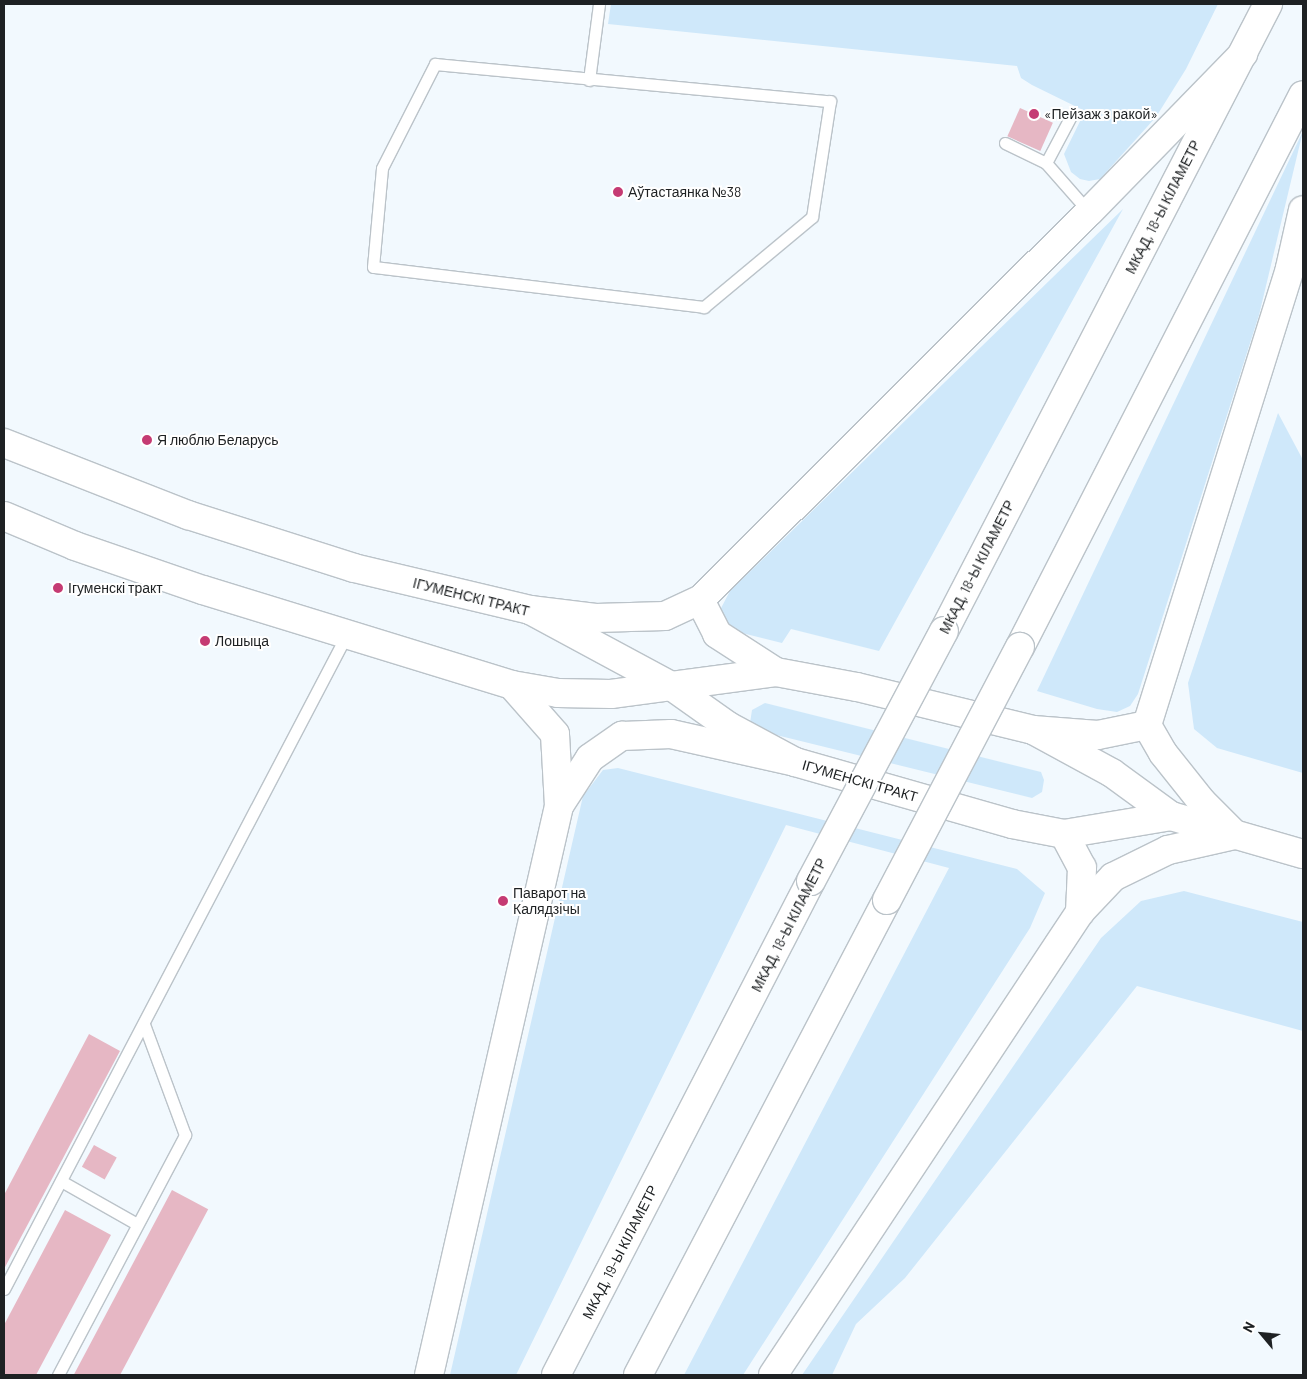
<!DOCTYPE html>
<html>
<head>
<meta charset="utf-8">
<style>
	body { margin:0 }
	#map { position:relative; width:1307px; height:1379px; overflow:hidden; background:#f2f9fe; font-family:Barlow,sans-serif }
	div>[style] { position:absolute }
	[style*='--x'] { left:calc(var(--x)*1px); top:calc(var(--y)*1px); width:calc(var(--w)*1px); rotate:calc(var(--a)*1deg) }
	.green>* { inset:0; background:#cfe8fa }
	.building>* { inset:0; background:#e6b7c4; transform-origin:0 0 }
	.roads { filter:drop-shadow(1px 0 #bbc3c9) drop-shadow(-1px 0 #bbc3c9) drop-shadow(0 1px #bbc3c9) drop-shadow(0 -1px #bbc3c9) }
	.lane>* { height:11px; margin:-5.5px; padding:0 5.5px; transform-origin:5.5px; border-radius:5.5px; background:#fff }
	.secondary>* { height:28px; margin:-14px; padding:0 14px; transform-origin:14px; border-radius:14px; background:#fff }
	.primary>* { height:28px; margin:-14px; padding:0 14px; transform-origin:14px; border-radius:14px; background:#fff }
	.highway>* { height:28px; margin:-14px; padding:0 14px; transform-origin:14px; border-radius:14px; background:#fff }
	.bridges { filter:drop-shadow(1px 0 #bbc3c9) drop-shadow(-1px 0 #bbc3c9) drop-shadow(0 1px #bbc3c9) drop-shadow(0 -1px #bbc3c9) }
	.highway-bridge>* { height:28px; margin:-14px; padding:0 14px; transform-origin:14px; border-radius:14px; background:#fff }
	.dots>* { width:14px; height:14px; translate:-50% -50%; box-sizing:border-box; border:2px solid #fff; border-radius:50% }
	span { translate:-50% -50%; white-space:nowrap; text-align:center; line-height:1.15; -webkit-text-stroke:4px #fff; paint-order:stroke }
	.poi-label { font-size:14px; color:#1e2123 }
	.left { translate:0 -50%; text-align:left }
	.street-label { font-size:14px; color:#1e2123 }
	.frame { position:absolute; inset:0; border:5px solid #1e2123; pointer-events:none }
	.north { position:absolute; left:1237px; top:1309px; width:50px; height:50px; -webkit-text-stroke:4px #fff; paint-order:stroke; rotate:298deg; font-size:14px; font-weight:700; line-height:20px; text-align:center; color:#1e2123 }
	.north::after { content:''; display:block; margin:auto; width:18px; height:22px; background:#1e2123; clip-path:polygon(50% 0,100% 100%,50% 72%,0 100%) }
</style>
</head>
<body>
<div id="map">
	<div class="green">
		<i style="clip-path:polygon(611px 4px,1218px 4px,1186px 69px,1156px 117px,1100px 179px,1089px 181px,1080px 179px,1071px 172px,1064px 154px,1085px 111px,1032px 85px,1021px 78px,1017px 66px,608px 24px)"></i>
		<i style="clip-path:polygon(1303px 131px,1259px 315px,1138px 694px,1130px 706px,1117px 712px,1097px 709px,1037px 691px)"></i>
		<i style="clip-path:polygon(1123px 209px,879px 651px,791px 629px,782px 643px,734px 631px,723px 624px,720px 610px,730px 591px)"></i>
		<i style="clip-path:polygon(1278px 413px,1303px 460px,1303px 773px,1217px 748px,1194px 729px,1188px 683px)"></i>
		<i style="clip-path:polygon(765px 703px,1041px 772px,1044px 780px,1042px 792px,1032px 798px,760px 731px,750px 723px,752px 710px)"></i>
		<i style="clip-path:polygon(618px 768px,1017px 869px,1045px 893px,1030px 928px,743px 1375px,684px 1375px,949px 868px,786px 825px,516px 1375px,450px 1375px,583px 796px,603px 770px)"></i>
		<i style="clip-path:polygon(1184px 891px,1303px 922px,1303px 1031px,1137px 986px,905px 1278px,856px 1324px,832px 1375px,802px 1375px,1101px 938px,1141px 901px)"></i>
	</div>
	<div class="building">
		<i style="left:1020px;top:108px;width:36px;height:31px;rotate:24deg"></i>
		<i style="clip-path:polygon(89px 1034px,120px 1051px,4px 1269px,4px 1195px)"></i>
		<i style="left:94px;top:1145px;width:26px;height:25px;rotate:29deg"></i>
		<i style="left:172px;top:1190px;width:41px;height:210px;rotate:28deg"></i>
		<i style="clip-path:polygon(65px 1210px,111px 1235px,36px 1375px,4px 1375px,4px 1325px)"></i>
	</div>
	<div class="roads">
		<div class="lane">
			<i style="--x:435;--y:64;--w:397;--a:5.4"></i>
			<i style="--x:830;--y:101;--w:117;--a:98.8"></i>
			<i style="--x:812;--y:217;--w:141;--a:140.2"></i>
			<i style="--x:704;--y:307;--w:333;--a:-173.1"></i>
			<i style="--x:373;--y:267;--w:99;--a:-84.8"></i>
			<i style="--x:382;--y:168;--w:117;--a:-63"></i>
			<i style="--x:589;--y:80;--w:77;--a:-82.5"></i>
			<i style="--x:1005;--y:143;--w:46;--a:26"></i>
			<i style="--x:1046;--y:163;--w:53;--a:-62"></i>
			<i style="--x:1046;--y:163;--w:65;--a:48.7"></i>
			<i style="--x:61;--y:1181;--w:87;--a:29.5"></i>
			<i style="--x:4;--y:1289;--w:737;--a:-62.36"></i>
			<i style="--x:58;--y:1375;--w:272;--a:-62.1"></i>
			<i style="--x:185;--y:1135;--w:118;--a:-110.3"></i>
		</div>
		<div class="secondary">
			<i style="--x:1033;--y:730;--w:90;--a:28.6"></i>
			<i style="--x:1112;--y:773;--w:73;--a:36.1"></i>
			<i style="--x:1171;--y:816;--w:137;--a:16.1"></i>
			<i style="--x:1064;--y:834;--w:109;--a:-9.5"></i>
		</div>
		<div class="primary">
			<i style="--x:4;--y:443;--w:198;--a:21.4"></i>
			<i style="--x:188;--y:515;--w:174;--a:17.7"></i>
			<i style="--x:354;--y:568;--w:181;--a:13.4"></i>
			<i style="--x:530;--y:610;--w:162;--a:28.3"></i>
			<i style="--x:673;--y:687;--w:67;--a:35.3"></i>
			<i style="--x:728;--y:726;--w:76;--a:28.2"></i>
			<i style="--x:795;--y:762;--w:226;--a:15.9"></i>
			<i style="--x:1012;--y:824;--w:53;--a:10.9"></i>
			<i style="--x:4;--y:516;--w:77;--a:22.9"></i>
			<i style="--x:75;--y:546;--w:135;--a:19"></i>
			<i style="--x:203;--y:590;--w:323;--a:17.1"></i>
			<i style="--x:512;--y:685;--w:47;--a:9.9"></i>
			<i style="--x:558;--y:693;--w:53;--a:1.1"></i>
			<i style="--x:611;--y:694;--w:166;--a:-7.6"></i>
			<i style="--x:776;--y:672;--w:82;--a:10.5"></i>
			<i style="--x:857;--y:687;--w:181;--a:13.7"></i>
		</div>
		<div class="highway">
			<i style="--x:700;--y:600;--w:38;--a:63"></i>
			<i style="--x:717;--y:634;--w:70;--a:32.8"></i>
			<i style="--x:530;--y:610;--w:66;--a:6.9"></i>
			<i style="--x:596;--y:618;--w:69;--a:-1.7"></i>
			<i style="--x:665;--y:616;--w:38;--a:-25"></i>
			<i style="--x:700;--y:600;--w:549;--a:-44.93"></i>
			<i style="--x:1089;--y:212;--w:221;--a:-45.7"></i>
			<i style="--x:944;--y:631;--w:706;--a:-62.67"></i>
			<i style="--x:1020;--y:647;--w:620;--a:-62.86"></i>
			<i style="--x:1033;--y:730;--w:65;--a:4.4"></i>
			<i style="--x:1098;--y:735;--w:50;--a:-11.5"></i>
			<i style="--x:559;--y:806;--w:57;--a:-57.1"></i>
			<i style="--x:590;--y:758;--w:39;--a:-35"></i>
			<i style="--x:622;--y:736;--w:49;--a:-2.3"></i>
			<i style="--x:671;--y:734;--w:127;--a:12.7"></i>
			<i style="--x:1064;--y:834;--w:38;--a:62"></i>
			<i style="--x:1082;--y:868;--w:44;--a:92.6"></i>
			<i style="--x:1235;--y:835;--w:47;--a:-135"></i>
			<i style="--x:1202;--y:802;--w:63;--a:-128.5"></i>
			<i style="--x:1163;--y:753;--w:32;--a:-120"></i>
			<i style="--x:1147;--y:725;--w:479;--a:-72.6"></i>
			<i style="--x:1290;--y:268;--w:59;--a:-77.4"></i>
			<i style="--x:429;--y:1375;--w:584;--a:-77.13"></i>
			<i style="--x:559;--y:806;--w:72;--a:-93.2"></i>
			<i style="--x:555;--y:734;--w:65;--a:-131.3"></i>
			<i style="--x:556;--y:1375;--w:556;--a:-62.7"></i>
			<i style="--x:638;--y:1375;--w:536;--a:-62.34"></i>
			<i style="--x:773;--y:1375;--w:556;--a:-56.45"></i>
			<i style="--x:1080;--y:912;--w:48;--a:-46.7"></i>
			<i style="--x:1113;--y:877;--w:61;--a:-26.1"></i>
			<i style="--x:1168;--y:850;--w:69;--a:-12.6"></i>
		</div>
	</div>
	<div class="bridges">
		<div class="highway-bridge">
			<i style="--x:811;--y:881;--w:283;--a:-62"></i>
			<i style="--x:887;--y:900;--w:286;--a:-62.3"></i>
		</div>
	</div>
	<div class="dots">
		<i style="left:1034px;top:114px;background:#c53b73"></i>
		<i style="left:618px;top:192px;background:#c53b73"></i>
		<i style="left:147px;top:440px;background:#c53b73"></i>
		<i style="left:58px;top:588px;background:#c53b73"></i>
		<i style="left:205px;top:641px;background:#c53b73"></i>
		<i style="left:503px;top:901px;background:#c53b73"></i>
	</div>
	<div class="poi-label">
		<span class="left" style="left:1044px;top:114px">«Пейзаж з ракой»</span>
		<span class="left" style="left:628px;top:192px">Аўтастаянка №38</span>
		<span class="left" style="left:157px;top:440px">Я люблю Беларусь</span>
		<span class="left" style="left:68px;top:588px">Ігуменскі тракт</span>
		<span class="left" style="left:215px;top:641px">Лошыца</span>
		<span class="left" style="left:513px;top:901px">Паварот на<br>Калядзічы</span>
	</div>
	<div class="street-label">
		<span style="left:1163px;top:207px;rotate:-63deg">МКАД, 18-Ы КІЛАМЕТР</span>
		<span style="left:977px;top:567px;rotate:-63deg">МКАД, 18-Ы КІЛАМЕТР</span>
		<span style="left:471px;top:597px;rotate:14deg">ІГУМЕНСКІ ТРАКТ</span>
		<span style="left:860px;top:781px;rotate:16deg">ІГУМЕНСКІ ТРАКТ</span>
		<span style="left:789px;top:925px;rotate:-63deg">МКАД, 18-Ы КІЛАМЕТР</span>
		<span style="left:620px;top:1252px;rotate:-63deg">МКАД, 19-Ы КІЛАМЕТР</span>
	</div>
	<div class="frame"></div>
	<div class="north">N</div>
</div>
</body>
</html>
